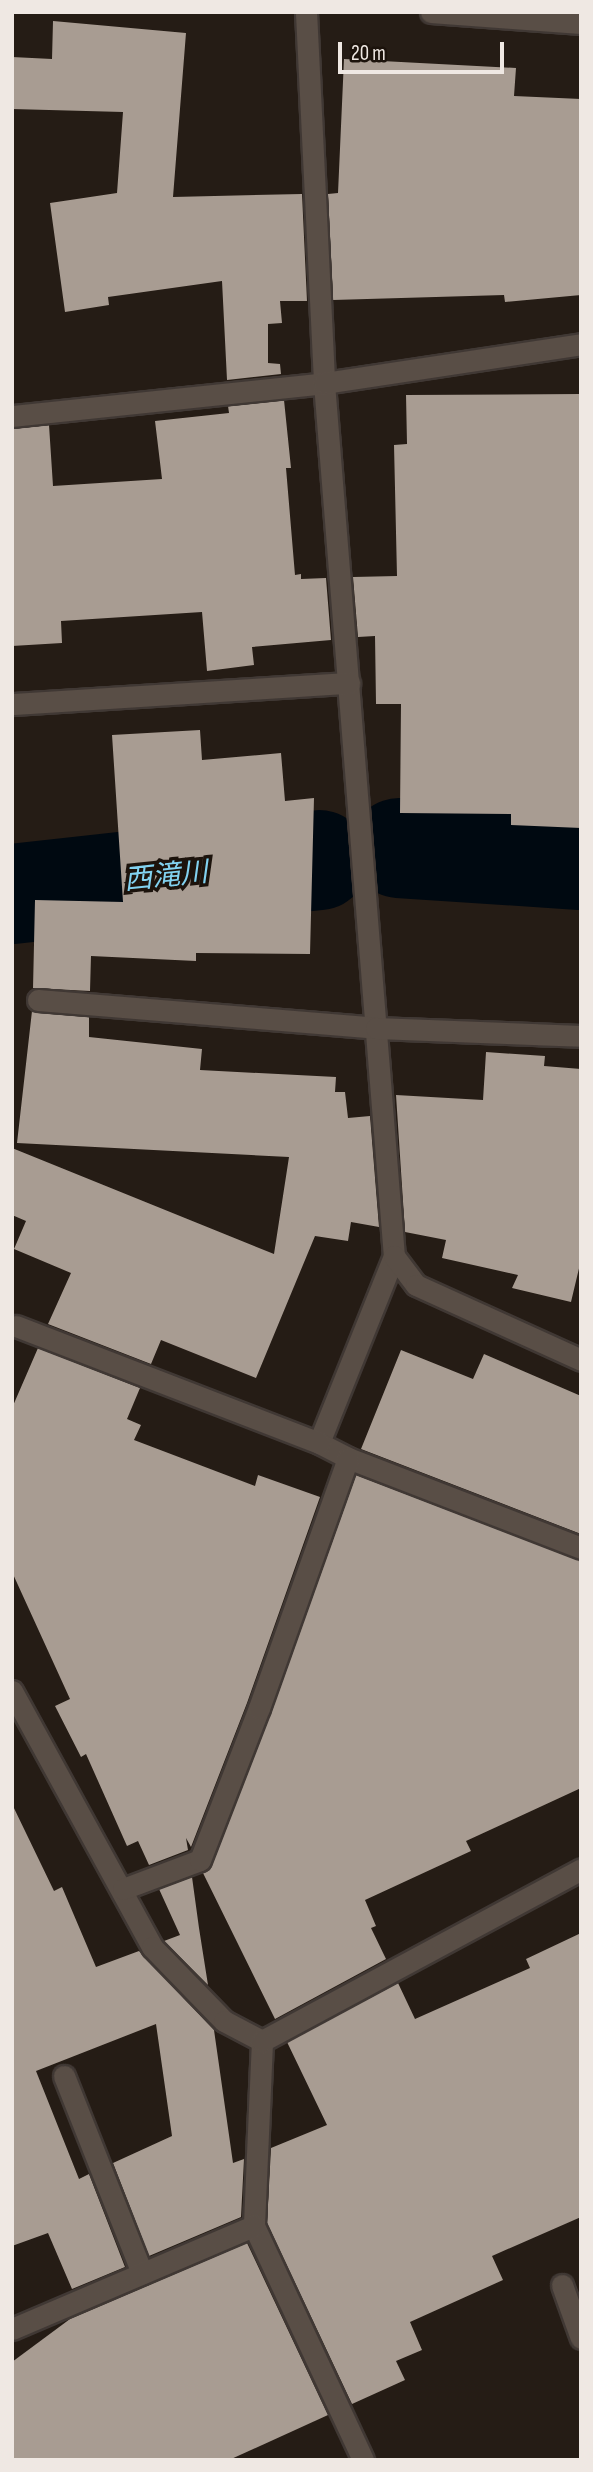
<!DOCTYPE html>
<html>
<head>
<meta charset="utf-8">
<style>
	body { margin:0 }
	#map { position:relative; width:593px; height:2472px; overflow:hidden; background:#251c15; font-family:"Sofia Sans Condensed","Noto Sans JP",sans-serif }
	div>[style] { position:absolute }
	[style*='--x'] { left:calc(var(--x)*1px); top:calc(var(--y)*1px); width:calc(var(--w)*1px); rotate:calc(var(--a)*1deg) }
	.river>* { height:100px; margin:-50px; padding:0 50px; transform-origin:50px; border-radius:50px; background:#000911 }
	.building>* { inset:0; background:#a89c92 }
	.roads { filter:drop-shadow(2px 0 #403834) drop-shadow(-2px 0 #403834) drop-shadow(0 2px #403834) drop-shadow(0 -2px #403834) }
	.minor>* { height:21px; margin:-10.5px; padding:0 10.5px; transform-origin:10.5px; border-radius:10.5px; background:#594e46 }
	span { translate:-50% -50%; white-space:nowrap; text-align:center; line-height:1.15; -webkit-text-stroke:7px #1c130c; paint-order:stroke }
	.water-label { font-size:28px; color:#82d2f0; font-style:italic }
	.frame { position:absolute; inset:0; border:14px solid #efe8e3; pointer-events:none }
	.scale { position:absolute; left:338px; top:42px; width:166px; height:32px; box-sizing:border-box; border:4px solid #efe8e3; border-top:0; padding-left:9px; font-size:21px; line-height:24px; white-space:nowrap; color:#efe8e3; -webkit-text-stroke:5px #1c130c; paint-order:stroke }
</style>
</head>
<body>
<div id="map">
	<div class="river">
		<i style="--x:399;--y:848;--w:182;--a:3.8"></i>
		<i style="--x:12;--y:894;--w:309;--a:-6.3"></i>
	</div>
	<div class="building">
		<i style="clip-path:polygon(53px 21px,186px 33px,173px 197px,302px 194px,307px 301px,280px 301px,282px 323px,268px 324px,268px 363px,280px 364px,281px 374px,227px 380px,222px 281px,108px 297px,109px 305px,65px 312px,50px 203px,117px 193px,123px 112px,12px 109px,12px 57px,52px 59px)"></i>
		<i style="clip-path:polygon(344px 59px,516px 68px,514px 96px,581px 99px,581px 295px,505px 302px,504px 295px,333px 300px,328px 194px,338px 193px)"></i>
		<i style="clip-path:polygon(581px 394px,581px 828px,511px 825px,511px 814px,400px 813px,401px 704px,376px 704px,375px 636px,358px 637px,353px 577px,397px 576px,394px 445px,407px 444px,406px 395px)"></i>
		<i style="clip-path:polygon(284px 400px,291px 468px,286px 468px,295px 575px,301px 574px,301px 579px,326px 578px,331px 640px,252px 647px,254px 665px,207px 671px,202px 612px,61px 621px,62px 643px,12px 646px,12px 429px,49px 425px,53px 486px,162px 479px,155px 421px,229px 413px,228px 406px)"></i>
		<i style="clip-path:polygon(200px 730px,202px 760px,281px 753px,285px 801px,314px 798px,310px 954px,196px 953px,196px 961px,91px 956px,90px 991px,33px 988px,35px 900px,123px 902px,112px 735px)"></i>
		<i style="clip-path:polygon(32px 1011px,89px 1017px,89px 1037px,202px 1049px,200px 1070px,336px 1077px,335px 1092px,345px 1092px,348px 1118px,370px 1116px,379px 1227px,351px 1222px,348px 1241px,315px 1236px,256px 1378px,161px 1340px,151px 1364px,48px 1324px,71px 1273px,14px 1249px,26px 1221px,12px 1215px,12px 1148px,274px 1254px,289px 1157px,17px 1143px)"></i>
		<i style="clip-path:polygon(486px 1052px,545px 1056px,544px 1066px,581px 1069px,581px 1260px,571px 1302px,512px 1288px,518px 1275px,442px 1258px,446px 1240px,405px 1232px,396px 1095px,483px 1100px)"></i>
		<i style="clip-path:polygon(38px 1348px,140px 1388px,127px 1419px,141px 1425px,134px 1440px,255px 1486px,258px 1475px,320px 1497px,247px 1703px,191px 1847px,186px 1838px,188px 1850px,149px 1865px,138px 1841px,127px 1846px,86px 1754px,81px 1757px,55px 1706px,70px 1699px,12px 1572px,12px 1408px)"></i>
		<i style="clip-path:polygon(401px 1350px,473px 1379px,484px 1354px,581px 1396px,581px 1534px,361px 1449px)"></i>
		<i style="clip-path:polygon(356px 1475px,581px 1561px,581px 1788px,466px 1841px,471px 1851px,365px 1900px,376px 1926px,371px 1928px,386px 1959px,275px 2019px,203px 1873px,212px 1865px,271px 1712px)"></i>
		<i style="clip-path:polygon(12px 1804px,54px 1891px,62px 1887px,96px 1967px,139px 1951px,214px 2030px,233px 2163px,244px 2159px,241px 2217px,149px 2256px,113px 2163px,172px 2136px,156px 2024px,36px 2071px,79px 2179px,89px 2174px,125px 2267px,72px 2289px,48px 2233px,12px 2246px)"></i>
		<i style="clip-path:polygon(192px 1877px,199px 1928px,208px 1985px,164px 1941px,180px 1935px,159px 1889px)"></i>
		<i style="clip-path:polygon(581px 1933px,581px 2217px,492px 2256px,503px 2280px,410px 2322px,422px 2350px,396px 2361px,405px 2380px,352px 2404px,267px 2223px,271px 2148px,327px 2125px,287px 2042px,398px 1983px,415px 2019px,530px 1968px,526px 1959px)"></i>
		<i style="clip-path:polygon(247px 2243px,328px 2415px,229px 2460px,12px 2460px,12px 2362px,70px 2319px)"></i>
	</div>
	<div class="roads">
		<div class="minor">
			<i style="--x:306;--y:12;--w:371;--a:87.2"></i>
			<i style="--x:324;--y:383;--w:876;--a:85.42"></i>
			<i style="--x:394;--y:1256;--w:201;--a:111.9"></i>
			<i style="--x:319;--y:1443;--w:33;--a:27"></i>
			<i style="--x:348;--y:1458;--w:250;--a:21.1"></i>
			<i style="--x:431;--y:12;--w:150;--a:4.2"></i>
			<i style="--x:12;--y:416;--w:314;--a:-6"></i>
			<i style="--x:324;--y:383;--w:260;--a:-8.6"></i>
			<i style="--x:12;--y:704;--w:338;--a:-3.6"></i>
			<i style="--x:38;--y:1000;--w:339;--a:4.7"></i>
			<i style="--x:376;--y:1028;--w:205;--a:2.2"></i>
			<i style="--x:394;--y:1256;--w:36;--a:53"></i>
			<i style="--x:416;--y:1285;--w:181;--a:24.4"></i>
			<i style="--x:16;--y:1326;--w:325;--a:21.1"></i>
			<i style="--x:12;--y:1691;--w:292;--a:61.3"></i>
			<i style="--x:152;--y:1947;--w:103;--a:45.8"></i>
			<i style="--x:224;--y:2021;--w:43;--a:27.8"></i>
			<i style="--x:123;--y:1889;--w:82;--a:-20.6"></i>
			<i style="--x:200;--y:1860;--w:163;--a:-68.8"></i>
			<i style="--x:259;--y:1708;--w:265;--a:-70.4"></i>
			<i style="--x:262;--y:2041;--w:185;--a:92.5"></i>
			<i style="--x:254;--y:2226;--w:258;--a:65"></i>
			<i style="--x:262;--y:2041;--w:362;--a:-28.3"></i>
			<i style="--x:64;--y:2076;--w:212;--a:68.4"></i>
			<i style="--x:562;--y:2285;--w:56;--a:70.3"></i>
			<i style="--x:12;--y:2329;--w:263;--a:-23.1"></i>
		</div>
	</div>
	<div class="water-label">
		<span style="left:166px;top:877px;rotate:-6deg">西滝川</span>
	</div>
	<div class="frame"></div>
	<div class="scale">20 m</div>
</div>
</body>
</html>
